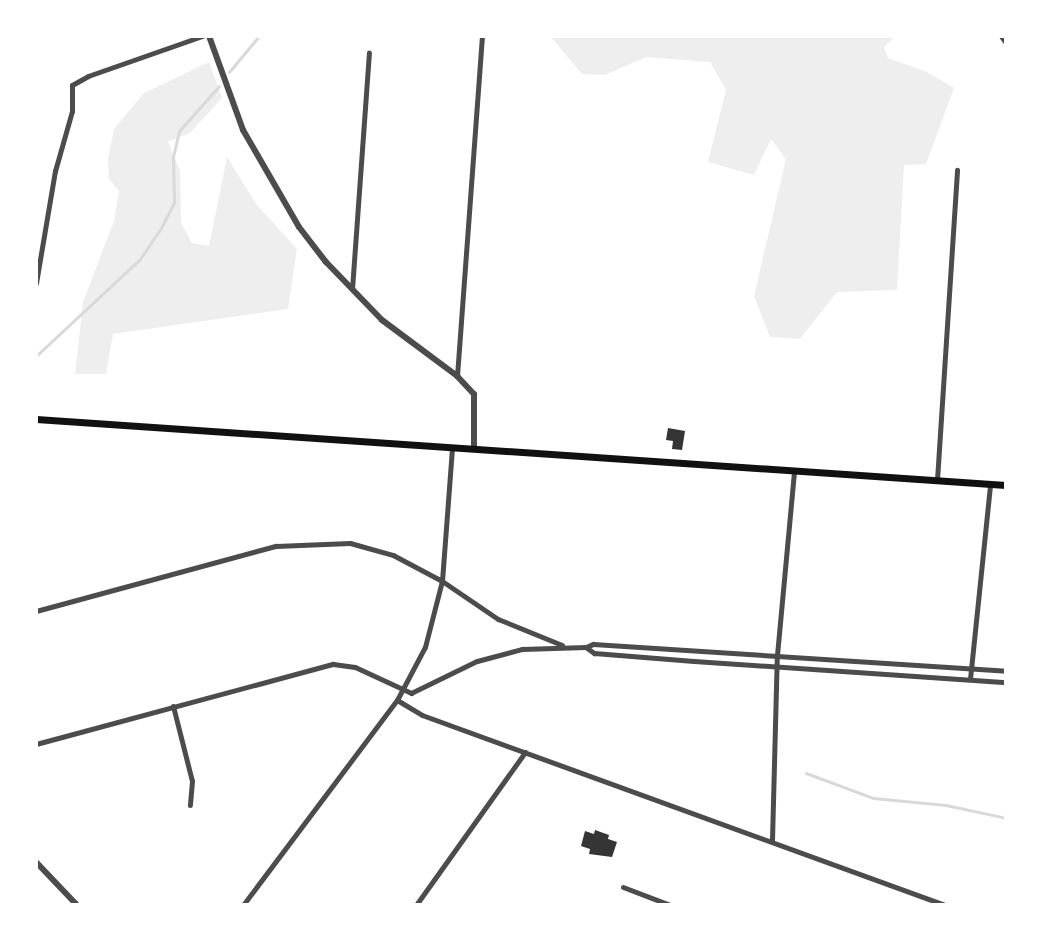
<!DOCTYPE html>
<html>
<head>
<meta charset="utf-8">
<style>
	body { margin:0 }
	#map { position:relative; width:1042px; height:941px; overflow:hidden; background:#fff; font-family:"DM Sans",sans-serif }
	div>[style] { position:absolute }
	[style*='--x'] { left:calc(var(--x)*1px); top:calc(var(--y)*1px); width:calc(var(--w)*1px); rotate:calc(var(--a)*1deg) }
	.green>* { inset:0; background:#eee }
	.stream>* { height:3px; margin:-1.5px; padding:0 1.5px; transform-origin:1.5px; border-radius:1.5px; background:#d9d9d9 }
	.building>* { inset:0; background:#353535 }
	.minor>* { height:5px; margin:-2.5px; padding:0 2.5px; transform-origin:2.5px; border-radius:2.5px; background:#4c4c4c }
	.tertiary>* { height:6px; margin:-3px; padding:0 3px; transform-origin:3px; border-radius:3px; background:#4c4c4c }
	.secondary>* { height:7px; margin:-3.5px; padding:0 3.5px; transform-origin:3.5px; border-radius:3.5px; background:#111 }
	span { translate:-50% -50%; white-space:nowrap; text-align:center; line-height:1.15; -webkit-text-stroke:7px #fff; paint-order:stroke }
	.frame { position:absolute; inset:0; border:38px solid #fff; pointer-events:none }
</style>
</head>
<body>
<div id="map">
	<div class="green">
		<i style="clip-path:polygon(550px 36px,896px 36px,884px 47px,888px 58px,927px 72px,954px 88px,926px 164px,904px 165px,897px 290px,837px 292px,800px 339px,770px 337px,754px 296px,786px 159px,771px 139px,754px 175px,708px 162px,726px 90px,710px 62px,646px 57px,605px 75px,582px 74px)"></i>
		<i style="clip-path:polygon(209px 62px,222px 98px,189px 134px,168px 141px,180px 171px,181px 223px,192px 243px,209px 246px,227px 157px,257px 205px,297px 249px,288px 309px,113px 334px,106px 374px,75px 374px,83px 302px,114px 221px,119px 191px,109px 179px,108px 159px,114px 129px,144px 93px)"></i>
	</div>
	<div class="stream">
		<i style="--x:229;--y:72;--w:47;--a:-50.2"></i>
		<i style="--x:36;--y:356;--w:142;--a:-43"></i>
		<i style="--x:140;--y:259;--w:37;--a:-56"></i>
		<i style="--x:161;--y:228;--w:28;--a:-63"></i>
		<i style="--x:174;--y:203;--w:46;--a:-91.2"></i>
		<i style="--x:173;--y:157;--w:27;--a:-77"></i>
		<i style="--x:179;--y:131;--w:60;--a:-48.4"></i>
		<i style="--x:806;--y:773;--w:72;--a:20.5"></i>
		<i style="--x:873;--y:798;--w:73;--a:5.5"></i>
		<i style="--x:946;--y:805;--w:61;--a:12.2"></i>
	</div>
	<div class="building">
		<i style="clip-path:polygon(668px 428px,685px 431px,682px 450px,672px 449px,673px 441px,666px 440px)"></i>
		<i style="clip-path:polygon(595px 830px,609px 835px,608px 839px,617px 842px,612px 857px,589px 854px,590px 849px,581px 846px,585px 831px,594px 834px)"></i>
	</div>
	<div class="minor">
		<i style="--x:1001;--y:36;--w:9;--a:54"></i>
		<i style="--x:36;--y:283;--w:114;--a:-80.4"></i>
		<i style="--x:55;--y:171;--w:62;--a:-74.2"></i>
		<i style="--x:72;--y:111;--w:26;--a:-90"></i>
		<i style="--x:72;--y:85;--w:18;--a:-29"></i>
		<i style="--x:88;--y:76;--w:121;--a:-19.3"></i>
		<i style="--x:352;--y:289;--w:237;--a:-85.9"></i>
		<i style="--x:457;--y:376;--w:341;--a:-85.8"></i>
		<i style="--x:937;--y:480;--w:311;--a:-86.3"></i>
		<i style="--x:36;--y:611;--w:249;--a:-15.2"></i>
		<i style="--x:276;--y:546;--w:74;--a:-2.3"></i>
		<i style="--x:350;--y:543;--w:45;--a:15.6"></i>
		<i style="--x:393;--y:555;--w:55;--a:28"></i>
		<i style="--x:442;--y:581;--w:68;--a:34.2"></i>
		<i style="--x:498;--y:619;--w:69;--a:22.1"></i>
		<i style="--x:587;--y:648;--w:9;--a:36"></i>
		<i style="--x:594;--y:653;--w:100;--a:4.6"></i>
		<i style="--x:694;--y:661;--w:313;--a:3.9"></i>
		<i style="--x:970;--y:679;--w:196;--a:-84.1"></i>
		<i style="--x:397;--y:700;--w:29;--a:31"></i>
		<i style="--x:422;--y:715;--w:556;--a:19.97"></i>
		<i style="--x:173;--y:706;--w:77;--a:75.8"></i>
		<i style="--x:192;--y:781;--w:24;--a:95"></i>
		<i style="--x:36;--y:744;--w:308;--a:-15.1"></i>
		<i style="--x:333;--y:664;--w:22;--a:8"></i>
		<i style="--x:355;--y:667;--w:62;--a:24.9"></i>
		<i style="--x:411;--y:693;--w:73;--a:-25.9"></i>
		<i style="--x:477;--y:661;--w:47;--a:-14.9"></i>
		<i style="--x:522;--y:649;--w:64;--a:-1.8"></i>
		<i style="--x:586;--y:647;--w:8;--a:-23"></i>
		<i style="--x:593;--y:644;--w:414;--a:3.7"></i>
		<i style="--x:772;--y:840;--w:185;--a:-88.5"></i>
		<i style="--x:777;--y:655;--w:185;--a:-84.7"></i>
		<i style="--x:623;--y:887;--w:50;--a:21"></i>
		<i style="--x:243;--y:905;--w:256;--a:-53.1"></i>
		<i style="--x:397;--y:700;--w:60;--a:-62.2"></i>
		<i style="--x:425;--y:647;--w:68;--a:-75.6"></i>
		<i style="--x:442;--y:581;--w:134;--a:-85.7"></i>
		<i style="--x:416;--y:905;--w:188;--a:-54.5"></i>
	</div>
	<div class="tertiary">
		<i style="--x:209;--y:36;--w:100;--a:70.1"></i>
		<i style="--x:243;--y:130;--w:112;--a:60"></i>
		<i style="--x:299;--y:227;--w:44;--a:52.4"></i>
		<i style="--x:326;--y:262;--w:81;--a:46"></i>
		<i style="--x:382;--y:320;--w:94;--a:36.7"></i>
		<i style="--x:457;--y:376;--w:25;--a:47"></i>
		<i style="--x:474;--y:394;--w:54;--a:90"></i>
		<i style="--x:36;--y:862;--w:59;--a:46.4"></i>
	</div>
	<div class="secondary">
		<i style="--x:36;--y:419;--w:972;--a:3.89"></i>
	</div>
	<div class="frame"></div>
</div>
</body>
</html>
